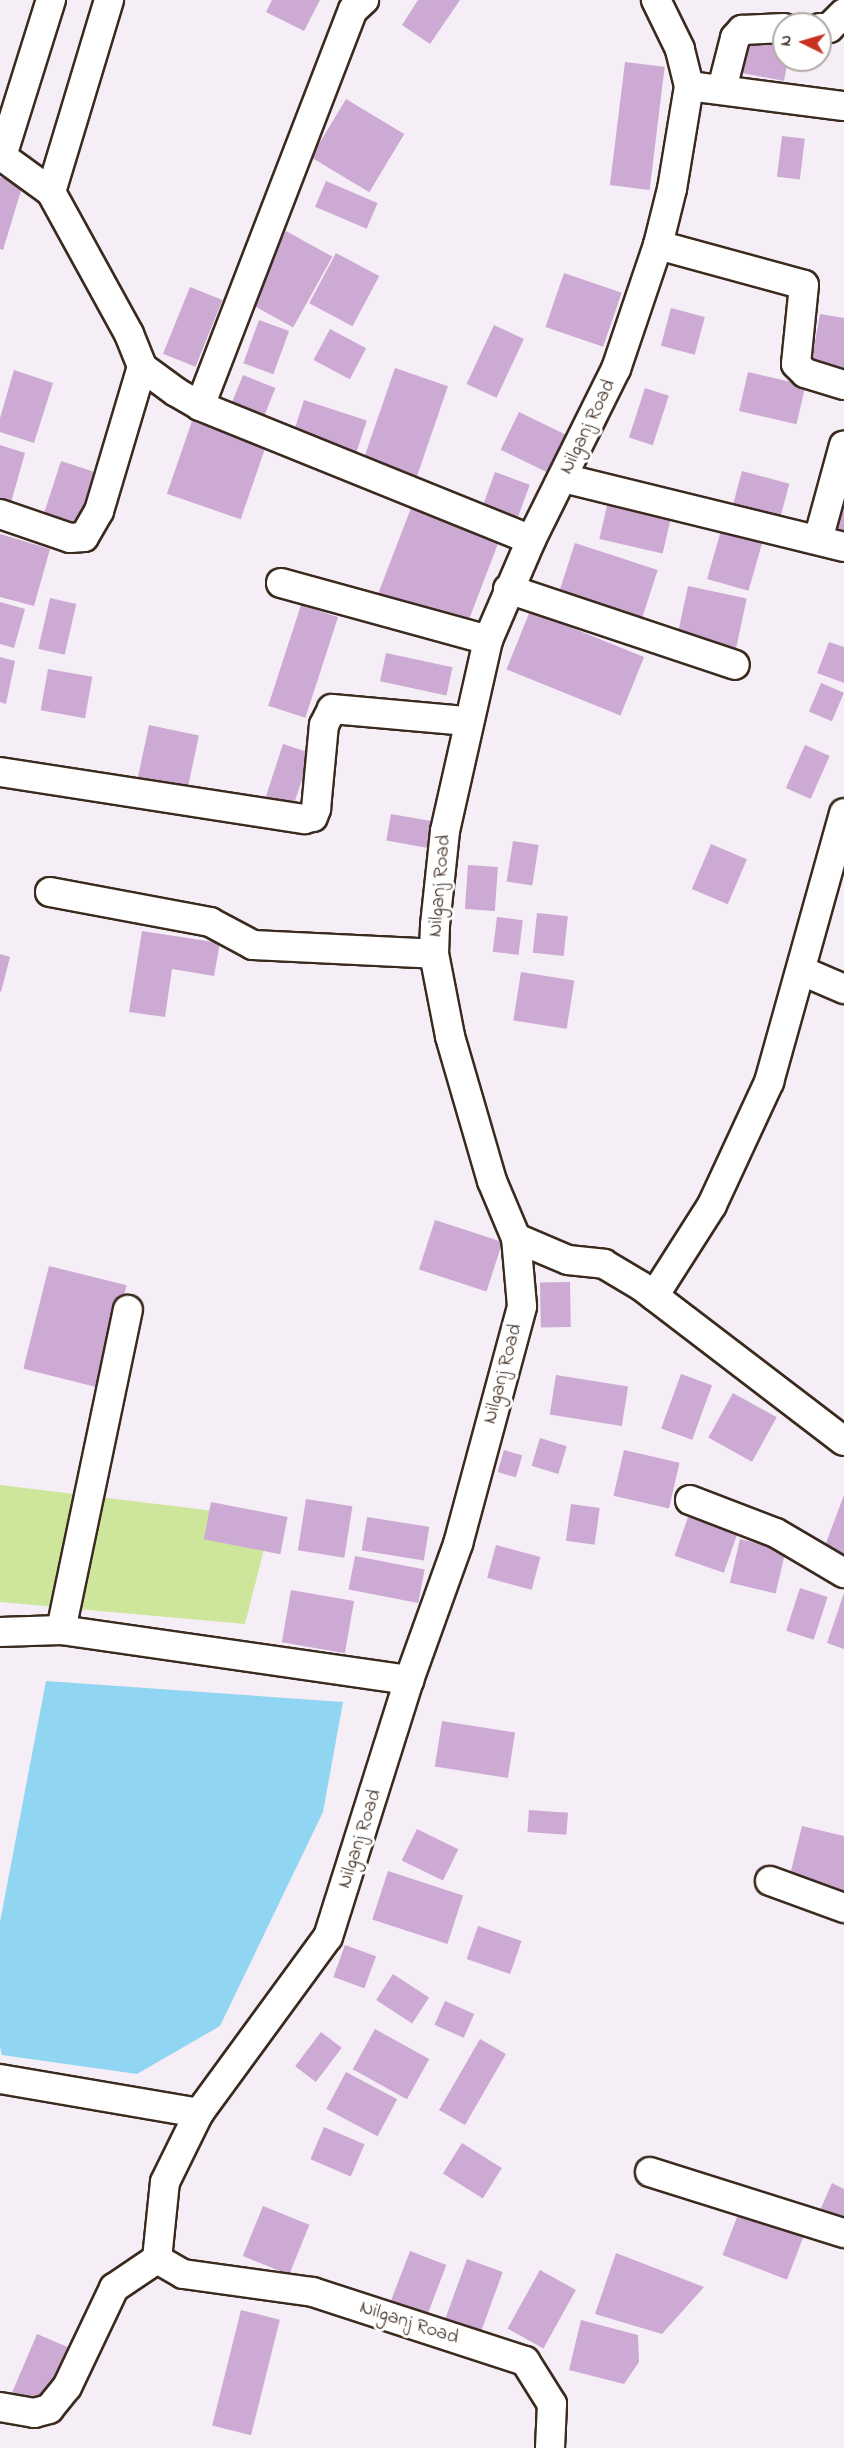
<!DOCTYPE html>
<html>
<head>
<meta charset="utf-8">
<style>
	body { margin:0 }
	#map { position:relative; width:844px; height:2448px; overflow:hidden; background:#f5eef6; font-family:"Indie Flower",sans-serif }
	div>[style] { position:absolute }
	[style*='--x'] { left:calc(var(--x)*1px); top:calc(var(--y)*1px); width:calc(var(--w)*1px); rotate:calc(var(--a)*1deg) }
	.green>* { inset:0; background:#cee69c }
	.water>* { inset:0; background:#90d5f2 }
	.building>* { inset:0; background:#cdaad4; transform-origin:0 0 }
	.roads { filter:drop-shadow(2px 0 #3b2a1e) drop-shadow(-2px 0 #3b2a1e) drop-shadow(0 2px #3b2a1e) drop-shadow(0 -2px #3b2a1e) }
	.minor>* { height:28px; margin:-14px; padding:0 14px; transform-origin:14px; border-radius:14px; background:#fff }
	span { translate:-50% -50%; white-space:nowrap; text-align:center; line-height:1.15; -webkit-text-stroke:6px #fff; paint-order:stroke }
	.street-label { font-size:20px; color:#3b2a1e }
	.north { position:absolute; left:772px; top:12px; width:60px; height:60px; box-sizing:border-box; background:#fff; border:2px solid #b1aaa5; border-radius:50%; rotate:275deg; font-size:16px; font-weight:700; line-height:24px; text-align:center; color:#3b2a1e }
	.north::after { content:''; display:block; margin:auto; width:21px; height:27px; background:#c8321e; clip-path:polygon(50% 0,100% 100%,50% 72%,0 100%) }
</style>
</head>
<body>
<div id="map">
	<div class="green">
		<i style="clip-path:polygon(0 1485px,272px 1518px,245px 1624px,0 1602px)"></i>
	</div>
	<div class="water">
		<i style="clip-path:polygon(46px 1681px,343px 1702px,323px 1812px,220px 2026px,137px 2074px,2px 2055px,0 2047px,0 1922px)"></i>
	</div>
	<div class="building">
		<i style="clip-path:polygon(272px 0,320px 0,304px 31px,266px 12px)"></i>
		<i style="clip-path:polygon(418px 0,460px 0,430px 44px,402px 25px)"></i>
		<i style="clip-path:polygon(750px 28px,784px 34px,784px 60px,788px 60px,784px 81px,742px 73px)"></i>
		<i style="left:625px;top:62px;width:40px;height:124px;rotate:7deg"></i>
		<i style="left:346px;top:99px;width:68px;height:68px;rotate:31deg"></i>
		<i style="left:782px;top:136px;width:23px;height:41px;rotate:7deg"></i>
		<i style="clip-path:polygon(0 177px,23px 184px,3px 250px,0 249px)"></i>
		<i style="left:326px;top:181px;width:56px;height:28px;rotate:23deg"></i>
		<i style="left:286px;top:231px;width:53px;height:81px;rotate:29deg"></i>
		<i style="left:336px;top:253px;width:49px;height:57px;rotate:28deg"></i>
		<i style="left:564px;top:273px;width:61px;height:57px;rotate:19deg"></i>
		<i style="left:190px;top:287px;width:35px;height:72px;rotate:22deg"></i>
		<i style="left:671px;top:308px;width:35px;height:39px;rotate:15deg"></i>
		<i style="clip-path:polygon(820px 314px,844px 318px,844px 375px,810px 369px)"></i>
		<i style="left:259px;top:320px;width:32px;height:46px;rotate:20deg"></i>
		<i style="left:494px;top:325px;width:33px;height:65px;rotate:25deg"></i>
		<i style="left:330px;top:329px;width:41px;height:35px;rotate:28deg"></i>
		<i style="left:395px;top:368px;width:56px;height:96px;rotate:19deg"></i>
		<i style="clip-path:polygon(14px 370px,53px 383px,34px 443px,0 432px,0 418px)"></i>
		<i style="left:748px;top:372px;width:59px;height:40px;rotate:13deg"></i>
		<i style="left:243px;top:375px;width:35px;height:40px;rotate:22deg"></i>
		<i style="left:645px;top:388px;width:25px;height:52px;rotate:18deg"></i>
		<i style="left:304px;top:400px;width:66px;height:37px;rotate:18deg"></i>
		<i style="left:519px;top:412px;width:55px;height:42px;rotate:26deg"></i>
		<i style="left:192px;top:421px;width:78px;height:77px;rotate:19deg"></i>
		<i style="clip-path:polygon(0 445px,25px 453px,10px 506px,0 503px)"></i>
		<i style="left:61px;top:461px;width:45px;height:62px;rotate:18deg"></i>
		<i style="left:742px;top:471px;width:49px;height:40px;rotate:15deg"></i>
		<i style="left:495px;top:472px;width:37px;height:34px;rotate:20deg"></i>
		<i style="clip-path:polygon(844px 475px,844px 535px,829px 532px)"></i>
		<i style="left:609px;top:497px;width:65px;height:43px;rotate:13deg"></i>
		<i style="left:411px;top:508px;width:94px;height:94px;rotate:21deg"></i>
		<i style="left:722px;top:527px;width:43px;height:54px;rotate:16deg"></i>
		<i style="clip-path:polygon(0 534px,50px 549px,34px 606px,0 597px)"></i>
		<i style="left:575px;top:543px;width:87px;height:59px;rotate:18deg"></i>
		<i style="left:688px;top:586px;width:60px;height:57px;rotate:12deg"></i>
		<i style="left:50px;top:598px;width:27px;height:52px;rotate:13deg"></i>
		<i style="clip-path:polygon(0 602px,25px 609px,14px 648px,0 644px)"></i>
		<i style="left:301px;top:605px;width:39px;height:106px;rotate:18deg"></i>
		<i style="left:530px;top:611px;width:123px;height:63px;rotate:22deg"></i>
		<i style="clip-path:polygon(829px 642px,844px 647px,844px 683px,817px 673px)"></i>
		<i style="left:386px;top:653px;width:68px;height:29px;rotate:12deg"></i>
		<i style="clip-path:polygon(0 657px,15px 661px,6px 704px,0 702px)"></i>
		<i style="left:48px;top:669px;width:45px;height:42px;rotate:10deg"></i>
		<i style="left:821px;top:683px;width:25px;height:31px;rotate:23deg"></i>
		<i style="left:149px;top:725px;width:51px;height:57px;rotate:12deg"></i>
		<i style="left:283px;top:744px;width:29px;height:60px;rotate:18deg"></i>
		<i style="left:805px;top:745px;width:27px;height:47px;rotate:24deg"></i>
		<i style="left:391px;top:814px;width:42px;height:27px;rotate:10deg"></i>
		<i style="left:513px;top:841px;width:26px;height:41px;rotate:9deg"></i>
		<i style="left:711px;top:844px;width:39px;height:49px;rotate:23deg"></i>
		<i style="left:468px;top:865px;width:30px;height:44px;rotate:4deg"></i>
		<i style="left:537px;top:913px;width:31px;height:40px;rotate:6deg"></i>
		<i style="left:497px;top:917px;width:26px;height:35px;rotate:7deg"></i>
		<i style="clip-path:polygon(142px 931px,220px 943px,214px 976px,172px 969px,165px 1017px,129px 1012px)"></i>
		<i style="clip-path:polygon(0 954px,10px 957px,1px 992px,0 991px)"></i>
		<i style="left:521px;top:972px;width:54px;height:49px;rotate:9deg"></i>
		<i style="left:435px;top:1220px;width:71px;height:52px;rotate:18deg"></i>
		<i style="left:49px;top:1266px;width:80px;height:106px;rotate:14deg"></i>
		<i style="left:570px;top:1282px;width:45px;height:30px;rotate:89deg"></i>
		<i style="left:681px;top:1374px;width:33px;height:58px;rotate:20deg"></i>
		<i style="left:556px;top:1375px;width:73px;height:40px;rotate:9deg"></i>
		<i style="left:733px;top:1393px;width:50px;height:51px;rotate:29deg"></i>
		<i style="left:540px;top:1438px;width:28px;height:29px;rotate:17deg"></i>
		<i style="left:504px;top:1450px;width:19px;height:23px;rotate:16deg"></i>
		<i style="left:624px;top:1450px;width:57px;height:47px;rotate:13deg"></i>
		<i style="clip-path:polygon(844px 1495px,844px 1559px,823px 1551px)"></i>
		<i style="left:306px;top:1499px;width:47px;height:52px;rotate:9deg"></i>
		<i style="left:211px;top:1502px;width:78px;height:38px;rotate:11deg"></i>
		<i style="left:571px;top:1504px;width:29px;height:37px;rotate:8deg"></i>
		<i style="left:367px;top:1517px;width:63px;height:34px;rotate:9deg"></i>
		<i style="left:688px;top:1517px;width:52px;height:41px;rotate:19deg"></i>
		<i style="left:740px;top:1539px;width:47px;height:45px;rotate:13deg"></i>
		<i style="left:496px;top:1545px;width:46px;height:34px;rotate:15deg"></i>
		<i style="left:355px;top:1556px;width:71px;height:34px;rotate:11deg"></i>
		<i style="left:800px;top:1588px;width:29px;height:45px;rotate:18deg"></i>
		<i style="left:291px;top:1590px;width:64px;height:53px;rotate:10deg"></i>
		<i style="clip-path:polygon(844px 1593px,844px 1649px,827px 1643px)"></i>
		<i style="left:442px;top:1721px;width:74px;height:46px;rotate:9deg"></i>
		<i style="left:529px;top:1810px;width:39px;height:22px;rotate:4deg"></i>
		<i style="clip-path:polygon(802px 1826px,844px 1836px,844px 1897px,788px 1883px)"></i>
		<i style="left:417px;top:1829px;width:46px;height:35px;rotate:26deg"></i>
		<i style="left:388px;top:1871px;width:79px;height:51px;rotate:18deg"></i>
		<i style="left:478px;top:1926px;width:46px;height:35px;rotate:19deg"></i>
		<i style="left:345px;top:1945px;width:33px;height:34px;rotate:20deg"></i>
		<i style="left:393px;top:1974px;width:43px;height:31px;rotate:33deg"></i>
		<i style="left:445px;top:2001px;width:32px;height:26px;rotate:24deg"></i>
		<i style="left:375px;top:2029px;width:62px;height:46px;rotate:29deg"></i>
		<i style="left:321px;top:2032px;width:26px;height:43px;rotate:37deg"></i>
		<i style="left:480px;top:2039px;width:30px;height:82px;rotate:30deg"></i>
		<i style="left:346px;top:2072px;width:58px;height:42px;rotate:28deg"></i>
		<i style="left:324px;top:2127px;width:44px;height:35px;rotate:23deg"></i>
		<i style="left:462px;top:2143px;width:47px;height:36px;rotate:32deg"></i>
		<i style="clip-path:polygon(832px 2183px,844px 2189px,844px 2227px,818px 2215px)"></i>
		<i style="left:263px;top:2206px;width:50px;height:54px;rotate:22deg"></i>
		<i style="left:739px;top:2212px;width:69px;height:46px;rotate:21deg"></i>
		<i style="left:410px;top:2251px;width:39px;height:54px;rotate:21deg"></i>
		<i style="clip-path:polygon(616px 2253px,704px 2287px,662px 2334px,595px 2314px)"></i>
		<i style="left:467px;top:2259px;width:38px;height:72px;rotate:20deg"></i>
		<i style="left:540px;top:2270px;width:41px;height:67px;rotate:29deg"></i>
		<i style="left:241px;top:2310px;width:40px;height:119px;rotate:14deg"></i>
		<i style="clip-path:polygon(581px 2320px,638px 2335px,639px 2362px,624px 2384px,569px 2370px)"></i>
		<i style="left:37px;top:2334px;width:46px;height:66px;rotate:23deg"></i>
	</div>
	<div class="roads">
		<div class="minor">
			<i style="--x:820;--y:28;--w:9;--a:0"></i>
			<i style="--x:829;--y:28;--w:21;--a:-45"></i>
			<i style="--x:689;--y:86;--w:156;--a:7.4"></i>
			<i style="--x:722;--y:89;--w:53;--a:-75.7"></i>
			<i style="--x:735;--y:38;--w:11;--a:-49"></i>
			<i style="--x:742;--y:30;--w:42;--a:-2.7"></i>
			<i style="--x:0;--y:155;--w:63;--a:36"></i>
			<i style="--x:51;--y:192;--w:162;--a:61.2"></i>
			<i style="--x:129;--y:334;--w:35;--a:68"></i>
			<i style="--x:142;--y:367;--w:42;--a:36.3"></i>
			<i style="--x:176;--y:392;--w:28;--a:30"></i>
			<i style="--x:200;--y:406;--w:357;--a:22"></i>
			<i style="--x:2;--y:156;--w:164;--a:-72.6"></i>
			<i style="--x:51;--y:192;--w:201;--a:-73.2"></i>
			<i style="--x:658;--y:245;--w:151;--a:15.3"></i>
			<i style="--x:804;--y:285;--w:79;--a:95.8"></i>
			<i style="--x:796;--y:364;--w:13;--a:45"></i>
			<i style="--x:805;--y:373;--w:41;--a:17.1"></i>
			<i style="--x:200;--y:406;--w:425;--a:-68.9"></i>
			<i style="--x:353;--y:10;--w:15;--a:-42"></i>
			<i style="--x:563;--y:478;--w:289;--a:13.8"></i>
			<i style="--x:0;--y:514;--w:74;--a:18.9"></i>
			<i style="--x:70;--y:538;--w:14;--a:-4"></i>
			<i style="--x:84;--y:537;--w:30;--a:-60"></i>
			<i style="--x:99;--y:511;--w:150;--a:-73.4"></i>
			<i style="--x:818;--y:540;--w:98;--a:-74.7"></i>
			<i style="--x:281;--y:583;--w:215;--a:15.4"></i>
			<i style="--x:508;--y:589;--w:239;--a:18.5"></i>
			<i style="--x:0;--y:772;--w:308;--a:8.8"></i>
			<i style="--x:304;--y:819;--w:9;--a:-13"></i>
			<i style="--x:313;--y:817;--w:9;--a:-69"></i>
			<i style="--x:316;--y:809;--w:84;--a:-84.6"></i>
			<i style="--x:324;--y:725;--w:18;--a:-63"></i>
			<i style="--x:332;--y:709;--w:136;--a:5.1"></i>
			<i style="--x:50;--y:892;--w:163;--a:10.6"></i>
			<i style="--x:210;--y:922;--w:49;--a:28.1"></i>
			<i style="--x:253;--y:945;--w:181;--a:2.8"></i>
			<i style="--x:802;--y:971;--w:46;--a:23.2"></i>
			<i style="--x:516;--y:1238;--w:56;--a:22.9"></i>
			<i style="--x:568;--y:1260;--w:36;--a:6"></i>
			<i style="--x:604;--y:1264;--w:43;--a:30.7"></i>
			<i style="--x:641;--y:1286;--w:255;--a:37.4"></i>
			<i style="--x:654;--y:1296;--w:108;--a:-57.5"></i>
			<i style="--x:712;--y:1205;--w:136;--a:-65.1"></i>
			<i style="--x:769;--y:1082;--w:279;--a:-74.4"></i>
			<i style="--x:690;--y:1500;--w:92;--a:21"></i>
			<i style="--x:776;--y:1533;--w:79;--a:30.5"></i>
			<i style="--x:61;--y:1630;--w:327;--a:-78.2"></i>
			<i style="--x:0;--y:1632;--w:61;--a:-1.9"></i>
			<i style="--x:61;--y:1630;--w:352;--a:8.2"></i>
			<i style="--x:770;--y:1881;--w:79;--a:20"></i>
			<i style="--x:0;--y:2079;--w:202;--a:9.7"></i>
			<i style="--x:650;--y:2172;--w:203;--a:17.5"></i>
			<i style="--x:0;--y:2407;--w:35;--a:10"></i>
			<i style="--x:34;--y:2413;--w:16;--a:-15"></i>
			<i style="--x:49;--y:2409;--w:28;--a:-51"></i>
			<i style="--x:67;--y:2387;--w:110;--a:-64.6"></i>
			<i style="--x:114;--y:2288;--w:52;--a:-34"></i>
			<i style="--x:550;--y:2448;--w:44;--a:-87.4"></i>
			<i style="--x:552;--y:2404;--w:51;--a:-122.1"></i>
			<i style="--x:525;--y:2361;--w:223;--a:-162"></i>
			<i style="--x:313;--y:2292;--w:131;--a:-172.1"></i>
			<i style="--x:183;--y:2274;--w:30;--a:-150"></i>
			<i style="--x:157;--y:2259;--w:77;--a:-84.1"></i>
			<i style="--x:165;--y:2182;--w:77;--a:-63.8"></i>
			<i style="--x:199;--y:2113;--w:218;--a:-53.8"></i>
			<i style="--x:328;--y:1937;--w:269;--a:-72.5"></i>
			<i style="--x:409;--y:1680;--w:145;--a:-70.2"></i>
			<i style="--x:458;--y:1544;--w:246;--a:-74.9"></i>
			<i style="--x:522;--y:1306;--w:68;--a:-95"></i>
			<i style="--x:516;--y:1238;--w:62;--a:-112.8"></i>
			<i style="--x:492;--y:1181;--w:151;--a:-106.2"></i>
			<i style="--x:450;--y:1036;--w:84;--a:-101"></i>
			<i style="--x:434;--y:954;--w:29;--a:-88"></i>
			<i style="--x:435;--y:925;--w:95;--a:-83.9"></i>
			<i style="--x:445;--y:831;--w:196;--a:-77.3"></i>
			<i style="--x:488;--y:640;--w:109;--a:-66.7"></i>
			<i style="--x:531;--y:540;--w:191;--a:-63.6"></i>
			<i style="--x:616;--y:369;--w:131;--a:-71.3"></i>
			<i style="--x:658;--y:245;--w:58;--a:-76"></i>
			<i style="--x:672;--y:189;--w:104;--a:-80.6"></i>
			<i style="--x:689;--y:86;--w:38;--a:-104"></i>
			<i style="--x:680;--y:49;--w:55;--a:-116.1"></i>
		</div>
	</div>
	<div class="street-label">
		<span style="left:588px;top:427px;rotate:-64deg">Nilganj Road</span>
		<span style="left:440px;top:886px;rotate:-85deg">Nilganj Road</span>
		<span style="left:503px;top:1374px;rotate:-75deg">Nilganj Road</span>
		<span style="left:360px;top:1839px;rotate:-72deg">Nilganj Road</span>
		<span style="left:409px;top:2323px;rotate:18deg">Nilganj Road</span>
	</div>
	<div class="north">N</div>
</div>
</body>
</html>
